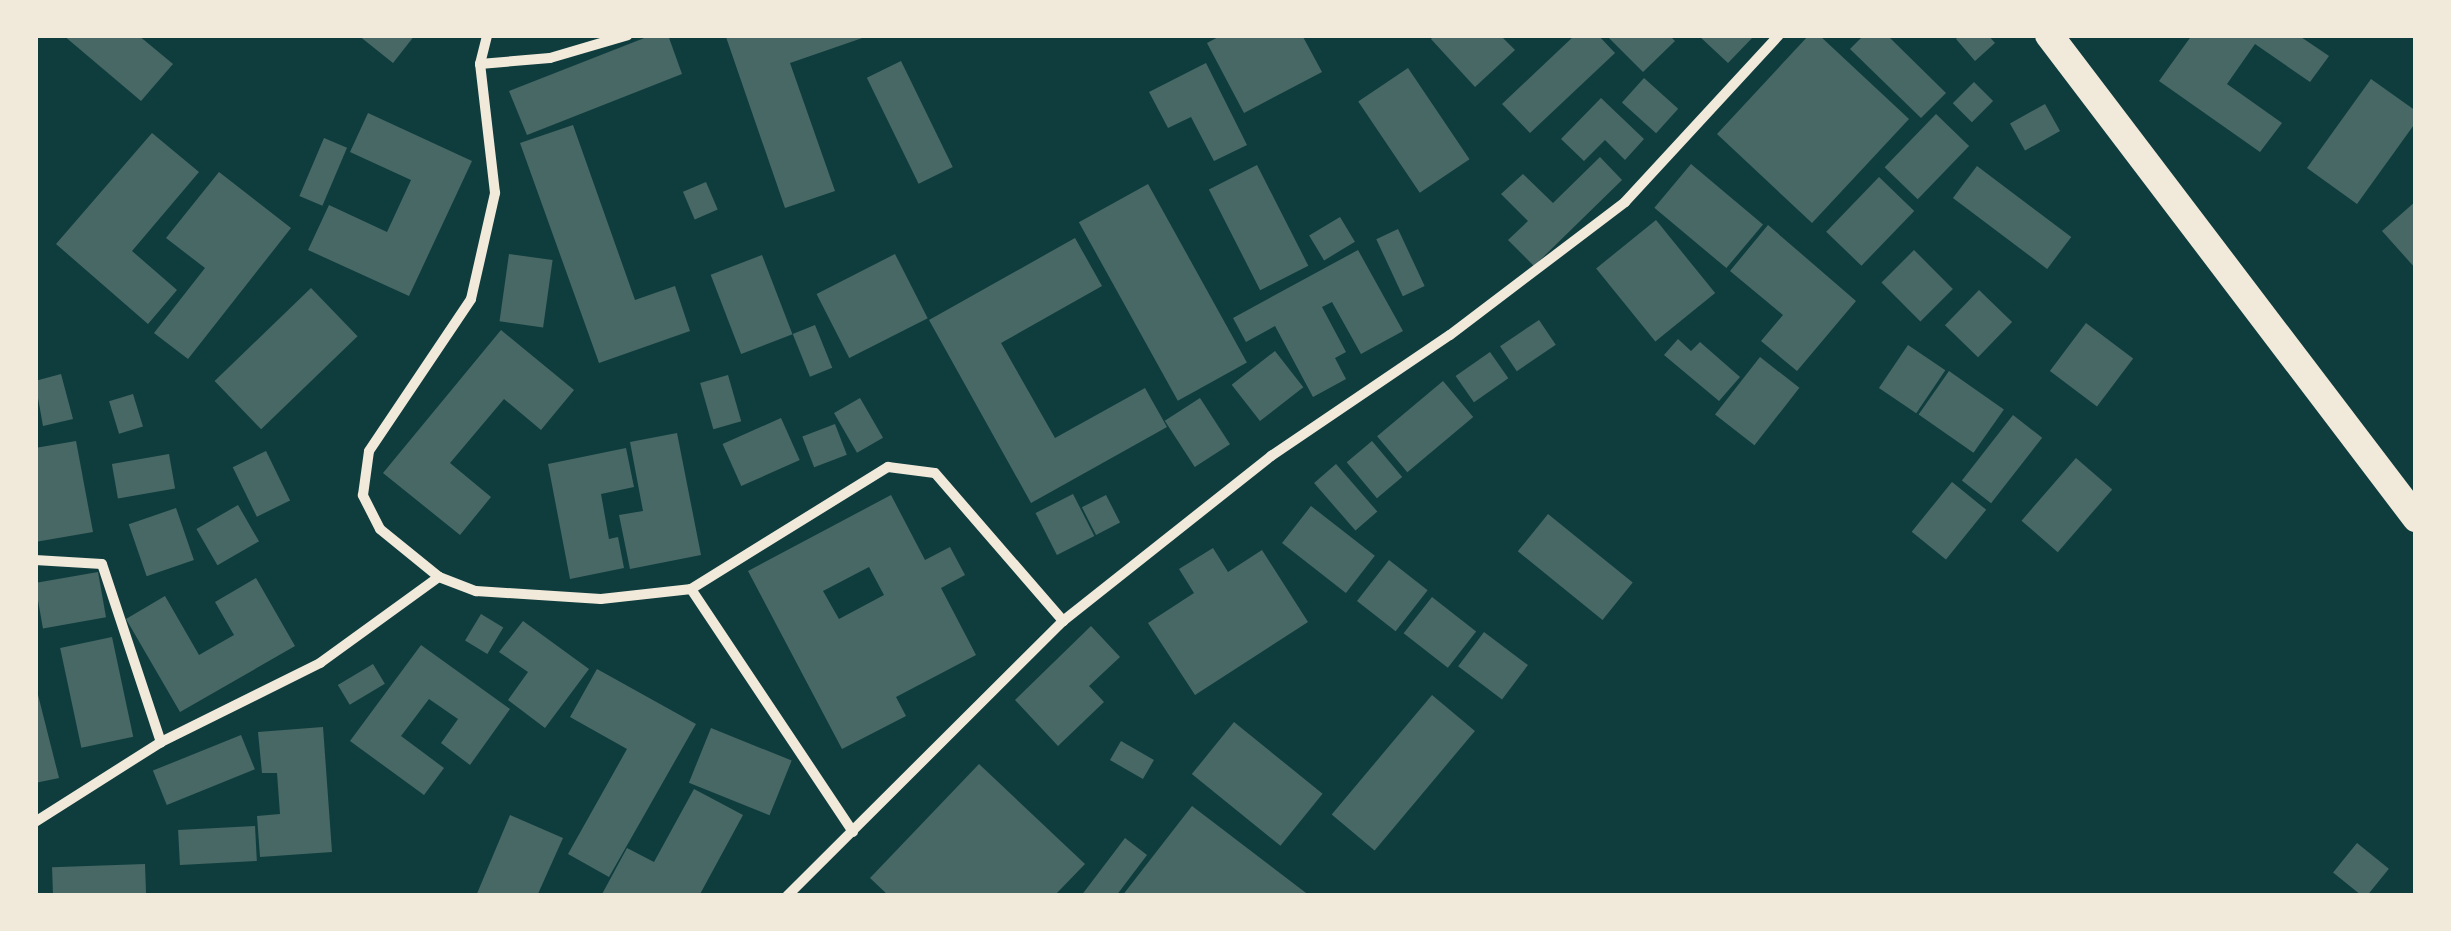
<!DOCTYPE html>
<html>
<head>
<meta charset="utf-8">
<style>
	body { margin:0 }
	#map { position:relative; width:2451px; height:931px; overflow:hidden; background:#0f3d3e; font-family:"Titillium Web",sans-serif }
	div>[style] { position:absolute }
	[style*='--x'] { left:calc(var(--x)*1px); top:calc(var(--y)*1px); width:calc(var(--w)*1px); rotate:calc(var(--a)*1deg) }
	.building>* { inset:0; background:#486865; transform-origin:0 0 }
	.minor>* { height:10px; margin:-5px; padding:0 5px; transform-origin:5px; border-radius:5px; background:#f1e9da }
	.trunk>* { height:28px; margin:-14px; padding:0 14px; transform-origin:14px; border-radius:14px; background:#f1e9da }
	span { translate:-50% -50%; white-space:nowrap; text-align:center; line-height:1.15; -webkit-text-stroke:8px #f1e9da; paint-order:stroke }
	.frame { position:absolute; inset:0; border:38px solid #f1e9da; pointer-events:none }
</style>
</head>
<body>
<div id="map">
	<div class="building">
		<i style="clip-path:polygon(63px 35px,138px 35px,173px 64px,141px 101px)"></i>
		<i style="clip-path:polygon(358px 35px,415px 35px,393px 63px)"></i>
		<i style="clip-path:polygon(652px 35px,668px 35px,682px 74px,527px 135px,509px 91px)"></i>
		<i style="clip-path:polygon(871px 35px,790px 63px,835px 191px,785px 208px,726px 37px)"></i>
		<i style="clip-path:polygon(1222px 35px,1302px 35px,1322px 72px,1244px 113px,1207px 43px)"></i>
		<i style="clip-path:polygon(1435px 35px,1500px 35px,1515px 50px,1475px 87px,1431px 39px)"></i>
		<i style="clip-path:polygon(1575px 35px,1598px 35px,1615px 53px,1530px 133px,1502px 104px)"></i>
		<i style="clip-path:polygon(1606px 35px,1669px 35px,1675px 41px,1643px 72px)"></i>
		<i style="clip-path:polygon(1698px 35px,1755px 35px,1728px 63px)"></i>
		<i style="clip-path:polygon(1809px 35px,1819px 35px,1909px 119px,1812px 223px,1717px 134px)"></i>
		<i style="clip-path:polygon(1864px 35px,1887px 35px,1946px 93px,1921px 118px,1850px 49px)"></i>
		<i style="clip-path:polygon(1960px 35px,1988px 35px,1995px 43px,1975px 61px,1956px 39px)"></i>
		<i style="clip-path:polygon(2192px 35px,2298px 35px,2329px 56px,2310px 82px,2255px 44px,2227px 84px,2282px 123px,2260px 152px,2159px 81px)"></i>
		<i style="left:901px;top:61px;width:118px;height:38px;rotate:64deg"></i>
		<i style="clip-path:polygon(1206px 63px,1247px 145px,1214px 161px,1191px 117px,1168px 128px,1149px 92px)"></i>
		<i style="left:1408px;top:68px;width:110px;height:60px;rotate:56deg"></i>
		<i style="left:1644px;top:78px;width:46px;height:33px;rotate:42deg"></i>
		<i style="clip-path:polygon(2371px 79px,2416px 111px,2416px 122px,2357px 204px,2307px 168px)"></i>
		<i style="left:1974px;top:82px;width:27px;height:30px;rotate:45deg"></i>
		<i style="clip-path:polygon(1601px 98px,1644px 139px,1625px 160px,1605px 140px,1584px 161px,1561px 139px)"></i>
		<i style="left:2045px;top:104px;width:31px;height:40px;rotate:61deg"></i>
		<i style="clip-path:polygon(368px 113px,472px 161px,409px 296px,308px 250px,329px 205px,387px 232px,411px 180px,350px 152px)"></i>
		<i style="left:1936px;top:114px;width:46px;height:74px;rotate:44deg"></i>
		<i style="clip-path:polygon(573px 125px,635px 300px,675px 286px,690px 331px,599px 363px,520px 143px)"></i>
		<i style="clip-path:polygon(152px 133px,199px 172px,132px 251px,177px 290px,148px 324px,56px 244px)"></i>
		<i style="left:324px;top:138px;width:25px;height:63px;rotate:23deg"></i>
		<i style="clip-path:polygon(1600px 157px,1622px 180px,1534px 266px,1508px 240px,1528px 221px,1501px 194px,1523px 174px,1553px 203px)"></i>
		<i style="left:1691px;top:164px;width:94px;height:57px;rotate:40deg"></i>
		<i style="left:1257px;top:165px;width:113px;height:54px;rotate:63deg"></i>
		<i style="left:1977px;top:166px;width:118px;height:40px;rotate:37deg"></i>
		<i style="clip-path:polygon(219px 172px,291px 228px,188px 359px,154px 333px,205px 268px,166px 238px)"></i>
		<i style="left:1879px;top:177px;width:49px;height:76px;rotate:44deg"></i>
		<i style="left:706px;top:182px;width:30px;height:25px;rotate:67deg"></i>
		<i style="left:1148px;top:184px;width:204px;height:79px;rotate:61deg"></i>
		<i style="clip-path:polygon(2416px 201px,2416px 269px,2382px 231px)"></i>
		<i style="left:1340px;top:217px;width:29px;height:36px;rotate:59deg"></i>
		<i style="left:1656px;top:220px;width:94px;height:77px;rotate:51deg"></i>
		<i style="clip-path:polygon(1768px 225px,1856px 301px,1797px 371px,1761px 341px,1783px 315px,1730px 271px)"></i>
		<i style="left:1398px;top:229px;width:63px;height:24px;rotate:65deg"></i>
		<i style="clip-path:polygon(1075px 238px,1102px 286px,1001px 343px,1055px 438px,1145px 388px,1167px 427px,1031px 503px,929px 320px)"></i>
		<i style="clip-path:polygon(1358px 250px,1403px 331px,1361px 354px,1332px 302px,1322px 307px,1346px 352px,1335px 358px,1346px 379px,1313px 397px,1275px 326px,1246px 342px,1233px 318px)"></i>
		<i style="left:1914px;top:250px;width:55px;height:46px;rotate:45deg"></i>
		<i style="left:509px;top:254px;width:44px;height:68px;rotate:8deg"></i>
		<i style="left:895px;top:254px;width:72px;height:88px;rotate:63deg"></i>
		<i style="left:762px;top:255px;width:85px;height:55px;rotate:69deg"></i>
		<i style="left:311px;top:288px;width:67px;height:134px;rotate:46deg"></i>
		<i style="left:1979px;top:290px;width:46px;height:49px;rotate:44deg"></i>
		<i style="left:1539px;top:320px;width:30px;height:47px;rotate:56deg"></i>
		<i style="left:2086px;top:323px;width:59px;height:60px;rotate:37deg"></i>
		<i style="left:815px;top:325px;width:46px;height:24px;rotate:68deg"></i>
		<i style="clip-path:polygon(501px 330px,574px 390px,541px 430px,504px 399px,450px 463px,491px 497px,460px 535px,383px 473px)"></i>
		<i style="clip-path:polygon(1678px 339px,1691px 351px,1700px 342px,1740px 377px,1719px 401px,1664px 355px)"></i>
		<i style="left:1908px;top:345px;width:45px;height:52px;rotate:34deg"></i>
		<i style="left:1275px;top:351px;width:46px;height:55px;rotate:52deg"></i>
		<i style="left:1490px;top:352px;width:32px;height:42px;rotate:55deg"></i>
		<i style="left:1760px;top:357px;width:50px;height:73px;rotate:38deg"></i>
		<i style="left:1949px;top:371px;width:67px;height:53px;rotate:35deg"></i>
		<i style="clip-path:polygon(61px 374px,73px 419px,43px 426px,35px 381px)"></i>
		<i style="left:728px;top:375px;width:48px;height:29px;rotate:74deg"></i>
		<i style="left:1443px;top:381px;width:47px;height:86px;rotate:50deg"></i>
		<i style="left:133px;top:394px;width:34px;height:25px;rotate:73deg"></i>
		<i style="left:860px;top:398px;width:46px;height:30px;rotate:60deg"></i>
		<i style="left:1200px;top:398px;width:55px;height:42px;rotate:57deg"></i>
		<i style="left:2013px;top:415px;width:37px;height:83px;rotate:38deg"></i>
		<i style="left:781px;top:418px;width:46px;height:64px;rotate:66deg"></i>
		<i style="left:835px;top:424px;width:33px;height:35px;rotate:69deg"></i>
		<i style="clip-path:polygon(677px 433px,701px 555px,630px 569px,619px 515px,643px 511px,630px 442px)"></i>
		<i style="clip-path:polygon(76px 441px,93px 532px,35px 542px,35px 448px)"></i>
		<i style="left:1372px;top:441px;width:47px;height:33px;rotate:50deg"></i>
		<i style="clip-path:polygon(626px 448px,634px 487px,601px 494px,609px 539px,618px 537px,624px 568px,570px 579px,548px 464px)"></i>
		<i style="left:266px;top:451px;width:55px;height:37px;rotate:64deg"></i>
		<i style="left:169px;top:454px;width:35px;height:58px;rotate:80deg"></i>
		<i style="left:2076px;top:458px;width:48px;height:83px;rotate:41deg"></i>
		<i style="left:1336px;top:464px;width:63px;height:29px;rotate:49deg"></i>
		<i style="left:1952px;top:482px;width:44px;height:64px;rotate:39deg"></i>
		<i style="left:1073px;top:494px;width:47px;height:42px;rotate:63deg"></i>
		<i style="clip-path:polygon(evenodd,891px 495px,925px 560px,950px 547px,965px 575px,941px 588px,976px 655px,896px 697px,906px 716px,842px 749px,748px 571px,891px 495px,869px 567px,884px 595px,839px 619px,823px 591px,869px 567px)"></i>
		<i style="left:1106px;top:495px;width:31px;height:27px;rotate:63deg"></i>
		<i style="left:238px;top:505px;width:42px;height:48px;rotate:60deg"></i>
		<i style="left:1311px;top:506px;width:81px;height:47px;rotate:38deg"></i>
		<i style="left:176px;top:508px;width:55px;height:50px;rotate:71deg"></i>
		<i style="left:1548px;top:514px;width:109px;height:48px;rotate:39deg"></i>
		<i style="clip-path:polygon(1213px 548px,1228px 572px,1262px 550px,1308px 622px,1195px 695px,1148px 623px,1194px 593px,1179px 569px)"></i>
		<i style="left:1389px;top:560px;width:49px;height:52px;rotate:38deg"></i>
		<i style="left:98px;top:572px;width:46px;height:64px;rotate:80deg"></i>
		<i style="clip-path:polygon(256px 578px,295px 646px,180px 712px,126px 619px,165px 596px,199px 655px,234px 635px,215px 602px)"></i>
		<i style="left:1432px;top:597px;width:56px;height:46px;rotate:38deg"></i>
		<i style="left:481px;top:614px;width:26px;height:31px;rotate:31deg"></i>
		<i style="clip-path:polygon(523px 621px,589px 669px,545px 728px,508px 700px,528px 672px,499px 652px)"></i>
		<i style="clip-path:polygon(1091px 626px,1120px 657px,1089px 686px,1104px 702px,1058px 746px,1015px 700px)"></i>
		<i style="left:1484px;top:632px;width:55px;height:43px;rotate:37deg"></i>
		<i style="left:112px;top:637px;width:102px;height:53px;rotate:78deg"></i>
		<i style="clip-path:polygon(421px 645px,510px 709px,470px 765px,441px 743px,458px 719px,429px 699px,401px 736px,444px 768px,424px 795px,350px 741px)"></i>
		<i style="left:373px;top:664px;width:23px;height:41px;rotate:59deg"></i>
		<i style="clip-path:polygon(597px 669px,696px 724px,609px 877px,568px 854px,627px 749px,570px 717px)"></i>
		<i style="clip-path:polygon(35px 683px,59px 778px,35px 783px)"></i>
		<i style="left:1432px;top:695px;width:56px;height:156px;rotate:40deg"></i>
		<i style="left:1234px;top:722px;width:114px;height:67px;rotate:39deg"></i>
		<i style="clip-path:polygon(323px 727px,332px 852px,260px 857px,257px 816px,280px 814px,277px 773px,262px 773px,258px 732px)"></i>
		<i style="left:711px;top:728px;width:87px;height:59px;rotate:22deg"></i>
		<i style="left:241px;top:735px;width:37px;height:95px;rotate:68deg"></i>
		<i style="left:1121px;top:741px;width:38px;height:22px;rotate:30deg"></i>
		<i style="clip-path:polygon(979px 764px,1085px 864px,1054px 896px,889px 896px,870px 878px)"></i>
		<i style="clip-path:polygon(694px 789px,743px 815px,699px 896px,601px 896px,627px 848px,654px 862px)"></i>
		<i style="clip-path:polygon(1192px 806px,1310px 896px,1122px 896px)"></i>
		<i style="clip-path:polygon(510px 815px,563px 838px,537px 896px,476px 896px)"></i>
		<i style="left:255px;top:826px;width:35px;height:77px;rotate:87deg"></i>
		<i style="clip-path:polygon(1125px 838px,1147px 855px,1116px 896px,1081px 896px)"></i>
		<i style="left:2357px;top:843px;width:41px;height:38px;rotate:39deg"></i>
		<i style="left:145px;top:864px;width:32px;height:93px;rotate:88deg"></i>
	</div>
	<div class="minor">
		<i style="--x:480;--y:64;--w:70;--a:-4.9"></i>
		<i style="--x:550;--y:58;--w:81;--a:-16.4"></i>
		<i style="--x:35;--y:560;--w:67;--a:3.4"></i>
		<i style="--x:102;--y:564;--w:188;--a:71.7"></i>
		<i style="--x:439;--y:577;--w:76;--a:-140.9"></i>
		<i style="--x:380;--y:529;--w:38;--a:-117"></i>
		<i style="--x:363;--y:495;--w:44;--a:-82.2"></i>
		<i style="--x:369;--y:451;--w:183;--a:-56.1"></i>
		<i style="--x:471;--y:299;--w:109;--a:-77.2"></i>
		<i style="--x:495;--y:193;--w:130;--a:-96.6"></i>
		<i style="--x:480;--y:64;--w:30;--a:-76"></i>
		<i style="--x:691;--y:589;--w:292;--a:56.3"></i>
		<i style="--x:35;--y:822;--w:149;--a:-32.4"></i>
		<i style="--x:161;--y:742;--w:178;--a:-26.4"></i>
		<i style="--x:320;--y:663;--w:147;--a:-35.9"></i>
		<i style="--x:439;--y:577;--w:40;--a:21"></i>
		<i style="--x:476;--y:591;--w:125;--a:3.7"></i>
		<i style="--x:601;--y:599;--w:91;--a:-6.3"></i>
		<i style="--x:691;--y:589;--w:232;--a:-31.8"></i>
		<i style="--x:888;--y:467;--w:47;--a:7.3"></i>
		<i style="--x:935;--y:473;--w:196;--a:49.1"></i>
		<i style="--x:787;--y:896;--w:390;--a:-44.9"></i>
		<i style="--x:1063;--y:621;--w:265;--a:-38.4"></i>
		<i style="--x:1271;--y:456;--w:216;--a:-34.1"></i>
		<i style="--x:1450;--y:335;--w:220;--a:-37.2"></i>
		<i style="--x:1625;--y:202;--w:227;--a:-47.3"></i>
	</div>
	<div class="trunk">
		<i style="--x:2049;--y:35;--w:607;--a:52.77"></i>
	</div>
	<div class="frame"></div>
</div>
</body>
</html>
